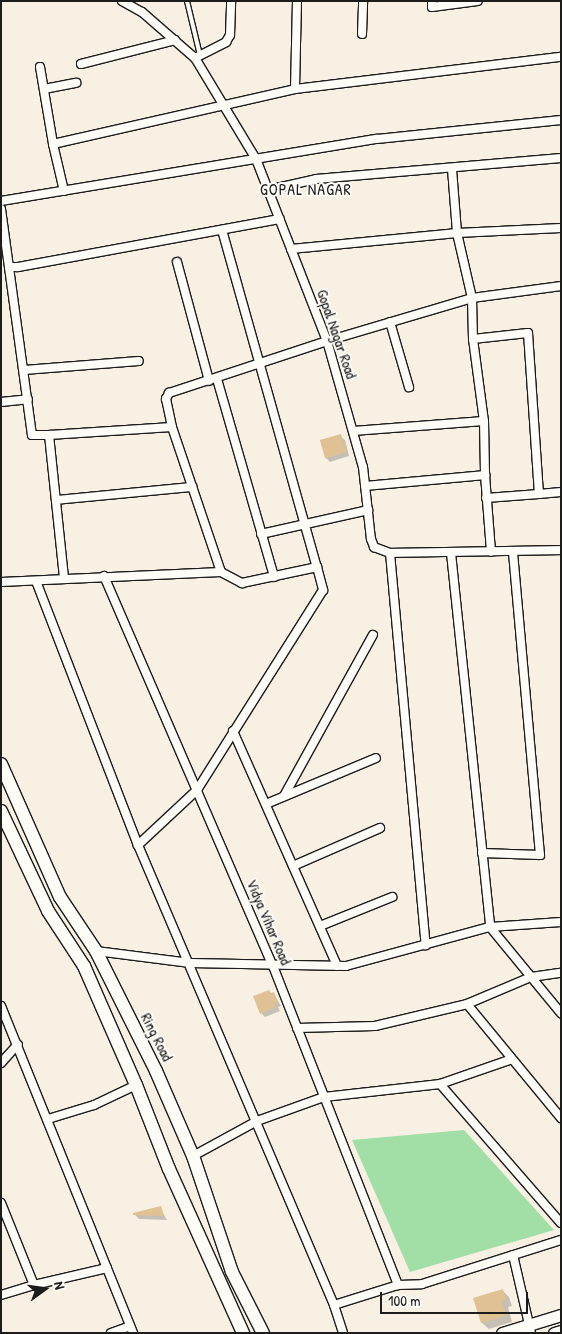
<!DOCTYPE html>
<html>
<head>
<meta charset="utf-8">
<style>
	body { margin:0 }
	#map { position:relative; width:562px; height:1334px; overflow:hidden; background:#f7f0e3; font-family:"Patrick Hand",sans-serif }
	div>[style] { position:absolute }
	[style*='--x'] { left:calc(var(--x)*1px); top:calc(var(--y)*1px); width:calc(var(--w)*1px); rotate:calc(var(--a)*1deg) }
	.green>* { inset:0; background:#a1dfa6 }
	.shadow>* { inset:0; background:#0003 }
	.building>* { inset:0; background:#dfc193; transform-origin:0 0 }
	.roads { filter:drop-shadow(1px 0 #1c1c1c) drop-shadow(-1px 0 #1c1c1c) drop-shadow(0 1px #1c1c1c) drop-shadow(0 -1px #1c1c1c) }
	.lane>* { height:4px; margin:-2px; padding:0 2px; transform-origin:2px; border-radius:2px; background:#fdfcf7 }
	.street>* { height:8px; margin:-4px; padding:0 4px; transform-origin:4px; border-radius:4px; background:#fdfcf7 }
	.secondary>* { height:11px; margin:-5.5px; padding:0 5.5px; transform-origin:5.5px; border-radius:5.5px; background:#fdfcf7 }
	.primary>* { height:12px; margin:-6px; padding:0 6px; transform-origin:6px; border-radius:6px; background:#fdfcf7 }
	span { translate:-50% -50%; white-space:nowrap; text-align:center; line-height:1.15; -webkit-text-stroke:4px #fdfcf7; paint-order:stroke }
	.street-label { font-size:15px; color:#1c1c1c }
	.neighbourhood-label { font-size:16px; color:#1c1c1c; letter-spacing:1px }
	.frame { position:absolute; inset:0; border:2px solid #1c1c1c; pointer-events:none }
	.north { position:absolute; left:20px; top:1264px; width:50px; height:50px; -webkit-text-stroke:4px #fdfcf7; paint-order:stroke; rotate:76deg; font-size:14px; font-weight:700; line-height:20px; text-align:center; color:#1c1c1c }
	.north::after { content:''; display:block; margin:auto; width:18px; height:22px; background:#1c1c1c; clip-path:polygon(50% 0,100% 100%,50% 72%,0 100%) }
	.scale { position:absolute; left:380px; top:1292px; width:148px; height:22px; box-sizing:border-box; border:2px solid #1c1c1c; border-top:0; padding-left:6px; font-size:15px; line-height:18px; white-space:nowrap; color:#1c1c1c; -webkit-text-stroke:4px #fdfcf7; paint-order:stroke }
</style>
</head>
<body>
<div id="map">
	<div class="green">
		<i style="clip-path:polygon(464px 1130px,554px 1230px,410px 1272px,352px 1140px)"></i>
	</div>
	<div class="shadow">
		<i style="clip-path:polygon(340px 436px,345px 440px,349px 456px,330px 462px,326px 458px)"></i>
		<i style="clip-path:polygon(273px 993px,281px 1006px,278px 1007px,280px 1011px,265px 1017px,261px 1013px)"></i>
		<i style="clip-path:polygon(160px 1208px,167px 1220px,139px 1219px,135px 1215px)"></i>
		<i style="clip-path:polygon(503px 1291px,509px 1297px,512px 1306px,508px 1307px,512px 1322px,489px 1329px,482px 1323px,475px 1299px)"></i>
	</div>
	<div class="building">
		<i style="left:341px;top:434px;width:19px;height:22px;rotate:74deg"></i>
		<i style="clip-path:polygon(269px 990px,271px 993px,274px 992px,278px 1002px,275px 1003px,276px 1007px,260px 1014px,253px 996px)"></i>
		<i style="clip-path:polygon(161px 1206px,164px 1216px,133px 1215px,133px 1213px)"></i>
		<i style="clip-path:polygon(503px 1289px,506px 1300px,502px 1301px,506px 1316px,481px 1323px,473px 1298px)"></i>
	</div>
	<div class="roads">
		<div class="lane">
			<i style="--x:187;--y:1;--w:56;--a:76.5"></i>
		</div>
		<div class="street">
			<i style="--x:122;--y:1;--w:23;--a:29"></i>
			<i style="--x:142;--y:12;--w:70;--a:41"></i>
			<i style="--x:195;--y:58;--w:118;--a:58.9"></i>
			<i style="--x:256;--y:159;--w:195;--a:68.7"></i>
			<i style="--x:327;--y:341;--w:131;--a:74.1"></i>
			<i style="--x:363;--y:467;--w:72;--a:83.7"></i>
			<i style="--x:371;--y:539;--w:9;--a:69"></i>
			<i style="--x:374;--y:547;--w:17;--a:21"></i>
			<i style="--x:390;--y:553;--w:171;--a:-1"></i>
			<i style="--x:432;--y:1;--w:6;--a:90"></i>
			<i style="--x:432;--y:7;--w:46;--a:-7.4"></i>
			<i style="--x:362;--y:34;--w:33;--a:-88"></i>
			<i style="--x:195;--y:58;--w:35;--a:-27"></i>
			<i style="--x:226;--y:42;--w:8;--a:-60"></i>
			<i style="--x:230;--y:35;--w:34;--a:-88"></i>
			<i style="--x:81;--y:64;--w:97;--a:-14.3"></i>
			<i style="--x:40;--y:67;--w:78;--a:80.4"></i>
			<i style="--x:44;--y:89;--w:33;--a:-11"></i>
			<i style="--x:295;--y:89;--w:88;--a:-88.7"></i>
			<i style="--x:452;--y:169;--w:64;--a:85.5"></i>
			<i style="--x:457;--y:233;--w:104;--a:-2.8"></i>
			<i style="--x:268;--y:190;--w:49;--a:-12.9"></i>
			<i style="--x:316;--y:179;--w:246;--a:-4.9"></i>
			<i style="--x:64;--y:191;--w:48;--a:-103.2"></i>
			<i style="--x:53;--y:144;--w:248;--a:-12.8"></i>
			<i style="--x:295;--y:89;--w:268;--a:-6.9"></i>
			<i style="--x:1;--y:201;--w:381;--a:-9.4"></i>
			<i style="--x:377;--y:139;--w:185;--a:-5.9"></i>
			<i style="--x:1;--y:209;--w:228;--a:82.2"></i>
			<i style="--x:32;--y:435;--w:17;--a:0"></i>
			<i style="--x:49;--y:435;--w:144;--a:84"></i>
			<i style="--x:222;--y:230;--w:350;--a:74.3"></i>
			<i style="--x:291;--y:249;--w:167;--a:-5.5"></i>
			<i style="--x:457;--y:233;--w:67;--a:77"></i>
			<i style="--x:472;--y:298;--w:41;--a:88.6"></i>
			<i style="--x:473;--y:339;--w:83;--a:82.4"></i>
			<i style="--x:484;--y:421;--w:54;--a:88.9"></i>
			<i style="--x:177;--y:262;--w:123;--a:74.9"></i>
			<i style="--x:9;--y:267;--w:9;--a:0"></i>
			<i style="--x:18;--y:267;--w:266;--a:-10.4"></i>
			<i style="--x:390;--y:322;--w:68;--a:73.7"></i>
			<i style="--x:473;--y:339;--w:55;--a:-6.2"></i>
			<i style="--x:528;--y:333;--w:161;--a:86.1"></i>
			<i style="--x:539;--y:494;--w:22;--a:-5"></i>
			<i style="--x:24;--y:370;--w:115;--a:-4.5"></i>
			<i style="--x:217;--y:379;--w:206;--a:73.9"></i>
			<i style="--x:1;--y:402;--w:27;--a:-6"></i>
			<i style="--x:353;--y:431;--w:131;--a:-4.4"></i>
			<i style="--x:49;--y:435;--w:123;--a:-3.7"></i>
			<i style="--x:365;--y:486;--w:121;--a:-5.2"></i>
			<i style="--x:485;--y:475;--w:77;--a:85.5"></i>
			<i style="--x:486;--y:498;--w:53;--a:-4.3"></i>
			<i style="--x:56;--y:500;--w:137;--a:-5.5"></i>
			<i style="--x:261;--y:534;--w:110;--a:-12.6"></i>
			<i style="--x:390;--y:553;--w:394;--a:84.8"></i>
			<i style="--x:451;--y:553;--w:376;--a:84"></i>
			<i style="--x:490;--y:927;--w:112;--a:50.5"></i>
			<i style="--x:221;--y:572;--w:153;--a:-108.7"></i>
			<i style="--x:172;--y:427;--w:29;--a:-102"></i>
			<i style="--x:166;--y:399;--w:7;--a:-63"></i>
			<i style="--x:169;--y:393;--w:166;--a:-18.2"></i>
			<i style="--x:327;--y:341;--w:151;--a:-16.5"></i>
			<i style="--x:472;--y:298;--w:90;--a:-7.7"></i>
			<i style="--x:104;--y:576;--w:425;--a:66.6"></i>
			<i style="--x:273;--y:966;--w:343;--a:68.6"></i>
			<i style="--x:36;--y:581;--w:283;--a:68.9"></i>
			<i style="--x:138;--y:845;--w:500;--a:66.92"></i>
			<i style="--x:334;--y:1305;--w:29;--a:72"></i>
			<i style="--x:1;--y:582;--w:220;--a:-2.6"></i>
			<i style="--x:221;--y:572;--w:24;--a:28"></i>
			<i style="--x:242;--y:583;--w:77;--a:-12"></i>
			<i style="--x:317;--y:567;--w:24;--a:75"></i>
			<i style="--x:323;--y:590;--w:236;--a:122.2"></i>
			<i style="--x:197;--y:790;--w:81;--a:137"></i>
			<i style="--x:233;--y:731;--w:257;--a:66.1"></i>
			<i style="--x:284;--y:796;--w:184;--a:-61.1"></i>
			<i style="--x:266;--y:804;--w:119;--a:-22.7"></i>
			<i style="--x:482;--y:853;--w:58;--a:2"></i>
			<i style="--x:540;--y:855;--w:304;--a:-95.1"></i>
			<i style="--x:293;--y:866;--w:95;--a:-23.6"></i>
			<i style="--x:320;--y:926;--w:78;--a:-21.9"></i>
			<i style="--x:96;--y:951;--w:95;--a:7.3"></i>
			<i style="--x:190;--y:963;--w:156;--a:1.1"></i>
			<i style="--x:346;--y:966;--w:149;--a:-15.2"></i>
			<i style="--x:490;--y:927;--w:71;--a:-4"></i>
			<i style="--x:467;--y:1004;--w:148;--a:50.5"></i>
			<i style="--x:1;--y:1006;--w:353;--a:68"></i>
			<i style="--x:297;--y:1028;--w:78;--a:-1.5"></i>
			<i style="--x:375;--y:1026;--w:95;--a:-13.4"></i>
			<i style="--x:467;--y:1004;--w:69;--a:-22.9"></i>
			<i style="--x:531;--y:977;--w:30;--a:-8"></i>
			<i style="--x:1;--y:1063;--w:25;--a:-48"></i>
			<i style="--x:440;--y:1084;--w:184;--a:49"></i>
			<i style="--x:48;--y:1119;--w:48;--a:-16.9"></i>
			<i style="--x:94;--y:1105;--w:47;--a:-25.5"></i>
			<i style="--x:193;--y:1156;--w:73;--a:-28.7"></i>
			<i style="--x:257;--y:1121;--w:71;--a:-19.7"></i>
			<i style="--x:324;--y:1097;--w:117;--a:-6.4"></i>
			<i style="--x:440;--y:1084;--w:76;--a:-19.1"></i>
			<i style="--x:1;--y:1203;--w:88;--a:68.1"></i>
			<i style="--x:513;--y:1255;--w:80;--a:77"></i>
			<i style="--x:1;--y:1295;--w:34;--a:-17"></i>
			<i style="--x:34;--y:1285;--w:75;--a:-13.1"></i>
			<i style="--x:334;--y:1305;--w:67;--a:-17.4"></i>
			<i style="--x:398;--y:1285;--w:24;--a:-2"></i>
			<i style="--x:422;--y:1284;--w:146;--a:-17.6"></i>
			<i style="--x:111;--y:1333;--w:20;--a:-20"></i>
		</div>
		<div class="secondary">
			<i style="--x:502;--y:1333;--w:62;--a:-17"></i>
			<i style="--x:554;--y:1333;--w:7;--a:-16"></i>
		</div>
		<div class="primary">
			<i style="--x:1;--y:764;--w:145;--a:66.1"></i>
			<i style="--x:60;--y:897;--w:65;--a:56.3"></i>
			<i style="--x:96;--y:951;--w:134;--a:63.4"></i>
			<i style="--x:156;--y:1071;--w:93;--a:66.5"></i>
			<i style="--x:193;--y:1156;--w:122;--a:71.4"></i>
			<i style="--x:232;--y:1272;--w:68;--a:63.1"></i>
			<i style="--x:1;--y:811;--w:110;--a:64.8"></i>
			<i style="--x:48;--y:911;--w:66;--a:56.8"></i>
			<i style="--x:84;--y:966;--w:130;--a:66.4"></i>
			<i style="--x:136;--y:1085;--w:90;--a:68.6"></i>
			<i style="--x:169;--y:1169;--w:180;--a:65.7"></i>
		</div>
	</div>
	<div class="street-label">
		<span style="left:337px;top:334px;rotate:71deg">Gopal Nagar Road</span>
		<span style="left:269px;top:922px;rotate:67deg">Vidya Vihar Road</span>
		<span style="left:157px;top:1037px;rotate:63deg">Ring Road</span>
	</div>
	<div class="neighbourhood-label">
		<span style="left:306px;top:189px">GOPAL NAGAR</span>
	</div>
	<div class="frame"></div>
	<div class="north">N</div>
	<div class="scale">100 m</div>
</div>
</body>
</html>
